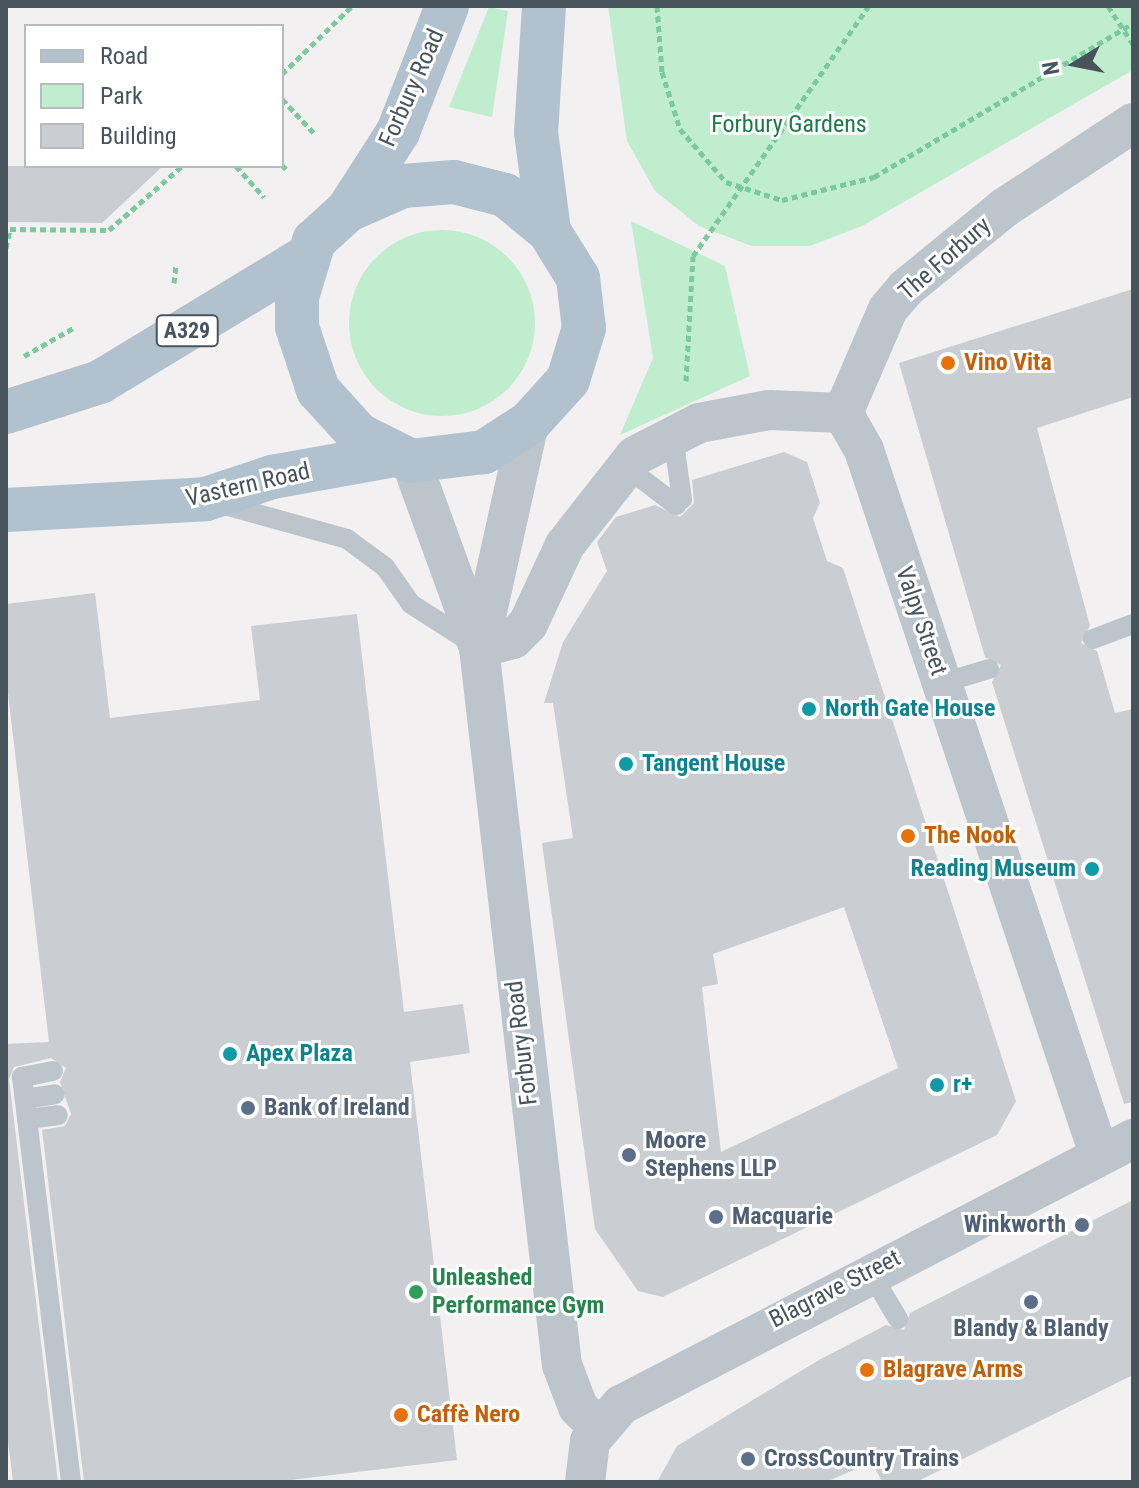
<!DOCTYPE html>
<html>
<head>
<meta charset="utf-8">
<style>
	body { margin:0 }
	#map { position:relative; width:1139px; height:1488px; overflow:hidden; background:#f2f0f0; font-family:"Roboto Condensed",sans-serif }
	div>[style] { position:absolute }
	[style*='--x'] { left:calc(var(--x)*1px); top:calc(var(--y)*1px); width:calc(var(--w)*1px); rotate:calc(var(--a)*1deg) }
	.green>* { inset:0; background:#c1edcf }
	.round { border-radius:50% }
	.building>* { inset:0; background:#cacdd2 }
	.path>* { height:5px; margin-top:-2.5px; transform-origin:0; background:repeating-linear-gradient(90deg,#7aca9d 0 6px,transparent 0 10px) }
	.lane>* { height:20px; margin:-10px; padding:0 10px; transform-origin:10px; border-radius:10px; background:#bcc5cc }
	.street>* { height:40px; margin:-20px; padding:0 20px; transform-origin:20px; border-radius:20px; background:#bcc5cc }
	.primary>* { height:44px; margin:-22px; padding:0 22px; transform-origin:22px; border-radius:22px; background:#b1c1cd }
	.dots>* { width:22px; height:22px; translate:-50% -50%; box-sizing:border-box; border:4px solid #fff; border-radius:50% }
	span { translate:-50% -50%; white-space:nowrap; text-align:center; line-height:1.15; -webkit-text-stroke:6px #fff; paint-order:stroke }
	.shield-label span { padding:2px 6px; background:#fff; border:2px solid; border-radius:6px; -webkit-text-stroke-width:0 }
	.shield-label { font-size:22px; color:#48545c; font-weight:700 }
	.street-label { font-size:24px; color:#48545c }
	.park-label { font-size:24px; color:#1b7b44 }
	.food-label { font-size:24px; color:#c56008; font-weight:700 }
	.left { translate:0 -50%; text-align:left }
	.culture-label { font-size:24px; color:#0d838f; font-weight:700 }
	.right { translate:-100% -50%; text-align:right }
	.service-label { font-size:24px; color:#4e5e75; font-weight:700 }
	.leisure-label { font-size:24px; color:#27864d; font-weight:700 }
	.frame { position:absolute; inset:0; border:8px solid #48545c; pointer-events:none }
	.legend { position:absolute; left:24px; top:24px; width:260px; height:144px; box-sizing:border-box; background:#fff; border:2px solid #b6bbbe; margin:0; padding:10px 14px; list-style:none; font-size:24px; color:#48545c }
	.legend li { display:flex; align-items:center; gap:16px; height:40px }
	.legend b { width:40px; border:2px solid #b6bbbe }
	.north { position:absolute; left:1035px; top:24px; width:80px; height:80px; -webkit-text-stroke:6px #fff; paint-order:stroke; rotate:260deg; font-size:22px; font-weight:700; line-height:32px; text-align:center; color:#48545c }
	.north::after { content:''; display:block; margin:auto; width:28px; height:36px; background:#48545c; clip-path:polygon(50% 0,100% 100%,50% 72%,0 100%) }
</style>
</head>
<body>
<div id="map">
	<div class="green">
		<i style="clip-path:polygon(608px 6px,1133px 6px,1133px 70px,862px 226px,810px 246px,752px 246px,699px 226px,655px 191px,627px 141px)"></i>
		<i style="clip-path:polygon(489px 7px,508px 11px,492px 117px,449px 107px)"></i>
		<i style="clip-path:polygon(631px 221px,725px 266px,750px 376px,620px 435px,653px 358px)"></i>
		<i class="round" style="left:349px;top:230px;width:186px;height:186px"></i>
	</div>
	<div class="building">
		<i style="clip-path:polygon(6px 166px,163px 166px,102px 223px,6px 222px)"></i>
		<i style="clip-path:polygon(1133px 289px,1133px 397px,1037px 428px,1090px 626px,1081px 643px,1097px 651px,1115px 713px,1133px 709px,1133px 1102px,1124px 1104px,992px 682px,1001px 665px,985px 657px,899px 363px)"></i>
		<i style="clip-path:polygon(evenodd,784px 452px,807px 462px,820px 503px,813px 518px,827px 561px,843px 568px,1016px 1101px,997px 1135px,663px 1297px,638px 1291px,595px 1229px,542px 843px,573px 838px,553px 703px,544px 703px,563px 642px,607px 571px,597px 542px,616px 517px,655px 505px,680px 517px,694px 503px,692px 480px,784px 452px,844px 907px,898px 1068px,721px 1152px,702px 987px,718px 984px,713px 954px,844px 907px)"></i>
		<i style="clip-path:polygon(95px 593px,110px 718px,260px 700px,251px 626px,357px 614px,404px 1012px,463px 1004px,470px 1053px,410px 1062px,457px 1460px,274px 1482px,84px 1482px,42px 1130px,65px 1126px,71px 1114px,60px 1082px,66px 1068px,51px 1058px,14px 1067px,9px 1079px,58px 1482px,13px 1482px,6px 1425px,6px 1044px,49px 1042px,6px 676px,6px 604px)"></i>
		<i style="clip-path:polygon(1133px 1200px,1133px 1375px,916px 1482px,882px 1482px,872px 1462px,826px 1482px,657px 1482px,677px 1446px,819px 1360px,886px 1325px,904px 1330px,910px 1313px)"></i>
	</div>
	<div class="path">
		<i style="--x:657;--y:6;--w:66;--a:85.7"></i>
		<i style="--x:662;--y:72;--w:60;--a:72.5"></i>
		<i style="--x:680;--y:129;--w:70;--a:49"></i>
		<i style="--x:726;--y:182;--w:59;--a:17.8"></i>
		<i style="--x:782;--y:200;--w:95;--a:-14"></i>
		<i style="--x:874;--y:177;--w:301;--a:-30.7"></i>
		<i style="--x:1108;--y:6;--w:45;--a:56.7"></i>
		<i style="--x:282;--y:74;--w:98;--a:-44.2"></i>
		<i style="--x:282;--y:99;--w:48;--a:46.7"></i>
		<i style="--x:282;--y:165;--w:7;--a:45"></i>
		<i style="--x:236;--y:166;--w:42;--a:47.9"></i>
		<i style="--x:6;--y:248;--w:19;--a:-78"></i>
		<i style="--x:10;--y:229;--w:99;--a:0.6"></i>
		<i style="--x:109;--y:230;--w:97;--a:-41.2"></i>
		<i style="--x:174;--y:283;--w:19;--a:-84"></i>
		<i style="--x:24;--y:356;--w:59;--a:-29.6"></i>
		<i style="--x:686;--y:381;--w:125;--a:-86.8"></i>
		<i style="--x:693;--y:256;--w:306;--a:-54.9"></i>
	</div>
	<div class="lane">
		<i style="--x:673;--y:436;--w:64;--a:81.9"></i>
		<i style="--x:626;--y:467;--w:63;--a:37.2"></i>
		<i style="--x:214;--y:502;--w:138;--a:15.5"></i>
		<i style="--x:347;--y:539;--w:47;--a:36.4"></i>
		<i style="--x:385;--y:567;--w:45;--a:54.9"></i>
		<i style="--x:411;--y:604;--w:72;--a:32.6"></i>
		<i style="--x:1093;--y:639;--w:43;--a:-20.6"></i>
		<i style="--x:942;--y:683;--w:49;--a:-16.6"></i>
		<i style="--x:53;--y:1071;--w:32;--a:169"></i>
		<i style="--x:22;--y:1077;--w:408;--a:83.1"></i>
		<i style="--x:25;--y:1099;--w:30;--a:-9"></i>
		<i style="--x:27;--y:1119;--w:31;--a:-7"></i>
		<i style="--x:870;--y:1272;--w:55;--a:59.2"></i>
	</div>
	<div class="street">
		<i style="--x:843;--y:413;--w:43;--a:60.4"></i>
		<i style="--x:864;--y:450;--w:739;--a:71.54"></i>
		<i style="--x:843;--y:413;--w:113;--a:-66.6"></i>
		<i style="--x:888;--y:309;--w:28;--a:-49"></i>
		<i style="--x:906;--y:288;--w:127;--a:-39.2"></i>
		<i style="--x:1004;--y:208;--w:154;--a:-33.4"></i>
		<i style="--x:411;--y:461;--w:199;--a:70"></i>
		<i style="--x:479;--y:648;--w:722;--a:83.4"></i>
		<i style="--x:562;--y:1365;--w:45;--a:69.1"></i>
		<i style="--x:578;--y:1407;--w:27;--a:45"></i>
		<i style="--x:479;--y:648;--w:35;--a:-15"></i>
		<i style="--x:513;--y:639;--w:21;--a:-45"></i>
		<i style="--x:528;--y:624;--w:87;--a:-64.9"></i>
		<i style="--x:565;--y:545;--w:113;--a:-51.8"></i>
		<i style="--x:635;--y:456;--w:72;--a:-27.3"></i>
		<i style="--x:699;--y:423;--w:71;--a:-10.5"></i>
		<i style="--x:769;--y:410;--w:74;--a:2.3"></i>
		<i style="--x:479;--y:648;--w:230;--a:-77.5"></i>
		<i style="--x:585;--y:1482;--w:41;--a:-83"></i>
		<i style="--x:590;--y:1441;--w:48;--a:-49.3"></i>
		<i style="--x:621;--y:1405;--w:577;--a:-27.45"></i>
	</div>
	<div class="primary">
		<i style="--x:544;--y:6;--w:126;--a:93.6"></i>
		<i style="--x:536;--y:132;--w:100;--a:82.5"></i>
		<i style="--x:454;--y:182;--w:53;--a:14.3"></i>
		<i style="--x:505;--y:195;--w:57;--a:39.3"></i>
		<i style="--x:549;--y:231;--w:55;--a:58.3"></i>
		<i style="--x:578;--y:278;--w:50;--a:83.2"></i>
		<i style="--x:584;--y:328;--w:54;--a:107.1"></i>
		<i style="--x:568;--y:380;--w:58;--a:132.2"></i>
		<i style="--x:529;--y:423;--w:54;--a:147.2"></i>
		<i style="--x:484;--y:452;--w:74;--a:173"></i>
		<i style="--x:411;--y:461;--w:58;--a:-153.4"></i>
		<i style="--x:359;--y:435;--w:61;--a:-132.3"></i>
		<i style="--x:318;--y:390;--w:66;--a:-108.4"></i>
		<i style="--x:297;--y:327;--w:30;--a:-90"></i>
		<i style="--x:297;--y:297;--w:59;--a:-73.1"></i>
		<i style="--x:314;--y:241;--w:46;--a:-42.4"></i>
		<i style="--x:348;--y:210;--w:60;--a:-23.6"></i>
		<i style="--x:403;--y:186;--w:51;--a:-4.5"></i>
		<i style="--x:348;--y:210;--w:93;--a:-57.3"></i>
		<i style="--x:398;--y:132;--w:135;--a:-68.7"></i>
		<i style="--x:6;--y:412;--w:99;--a:-17.7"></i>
		<i style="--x:100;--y:382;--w:240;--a:-31.2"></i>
		<i style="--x:6;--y:510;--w:200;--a:-3.1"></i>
		<i style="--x:206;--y:499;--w:70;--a:-18.4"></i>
		<i style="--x:272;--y:477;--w:124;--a:-10.2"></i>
	</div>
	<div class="dots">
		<i style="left:948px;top:363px;background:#e8710a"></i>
		<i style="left:809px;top:709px;background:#0f9aa8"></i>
		<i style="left:626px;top:764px;background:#0f9aa8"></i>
		<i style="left:908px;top:836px;background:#e8710a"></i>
		<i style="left:1092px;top:869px;background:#0f9aa8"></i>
		<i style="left:230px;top:1054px;background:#0f9aa8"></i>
		<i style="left:937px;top:1085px;background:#0f9aa8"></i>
		<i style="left:248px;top:1108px;background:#5c6f8a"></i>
		<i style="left:629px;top:1155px;background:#5c6f8a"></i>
		<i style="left:716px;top:1217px;background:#5c6f8a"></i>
		<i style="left:1082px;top:1225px;background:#5c6f8a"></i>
		<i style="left:416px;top:1292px;background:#2e9e5b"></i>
		<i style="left:1031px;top:1302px;background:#5c6f8a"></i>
		<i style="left:867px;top:1370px;background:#e8710a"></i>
		<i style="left:401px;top:1415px;background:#e8710a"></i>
		<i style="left:748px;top:1459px;background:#5c6f8a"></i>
	</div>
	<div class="shield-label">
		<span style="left:187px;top:331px">A329</span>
	</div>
	<div class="street-label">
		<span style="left:412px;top:88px;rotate:-66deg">Forbury Road</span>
		<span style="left:945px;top:259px;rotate:-41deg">The Forbury</span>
		<span style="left:248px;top:485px;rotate:-13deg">Vastern Road</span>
		<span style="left:921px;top:621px;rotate:71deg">Valpy Street</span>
		<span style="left:522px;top:1043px;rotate:-97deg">Forbury Road</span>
		<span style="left:835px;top:1289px;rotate:-27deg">Blagrave Street</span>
	</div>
	<div class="park-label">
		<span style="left:789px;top:125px">Forbury Gardens</span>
	</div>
	<div class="food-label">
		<span class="left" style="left:964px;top:363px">Vino Vita</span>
		<span class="left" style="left:924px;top:836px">The Nook</span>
		<span class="left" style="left:883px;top:1370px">Blagrave Arms</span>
		<span class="left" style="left:417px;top:1415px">Caffè Nero</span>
	</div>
	<div class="culture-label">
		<span class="left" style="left:825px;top:709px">North Gate House</span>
		<span class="left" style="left:642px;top:764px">Tangent House</span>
		<span class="right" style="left:1076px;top:869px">Reading Museum</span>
		<span class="left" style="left:246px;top:1054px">Apex Plaza</span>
		<span class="left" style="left:953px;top:1085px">r+</span>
	</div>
	<div class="service-label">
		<span class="left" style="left:264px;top:1108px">Bank of Ireland</span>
		<span class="left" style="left:645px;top:1155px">Moore<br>Stephens LLP</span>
		<span class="left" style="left:732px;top:1217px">Macquarie</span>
		<span class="right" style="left:1066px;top:1225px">Winkworth</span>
		<span style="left:1031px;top:1329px">Blandy &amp; Blandy</span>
		<span class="left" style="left:764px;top:1459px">CrossCountry Trains</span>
	</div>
	<div class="leisure-label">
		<span class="left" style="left:432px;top:1292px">Unleashed<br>Performance Gym</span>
	</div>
	<div class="frame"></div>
	<ul class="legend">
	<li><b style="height:10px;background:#b1c1cd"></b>Road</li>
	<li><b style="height:22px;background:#c1edcf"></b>Park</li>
	<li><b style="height:22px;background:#cacdd2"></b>Building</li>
	</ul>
	<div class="north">N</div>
</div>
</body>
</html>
